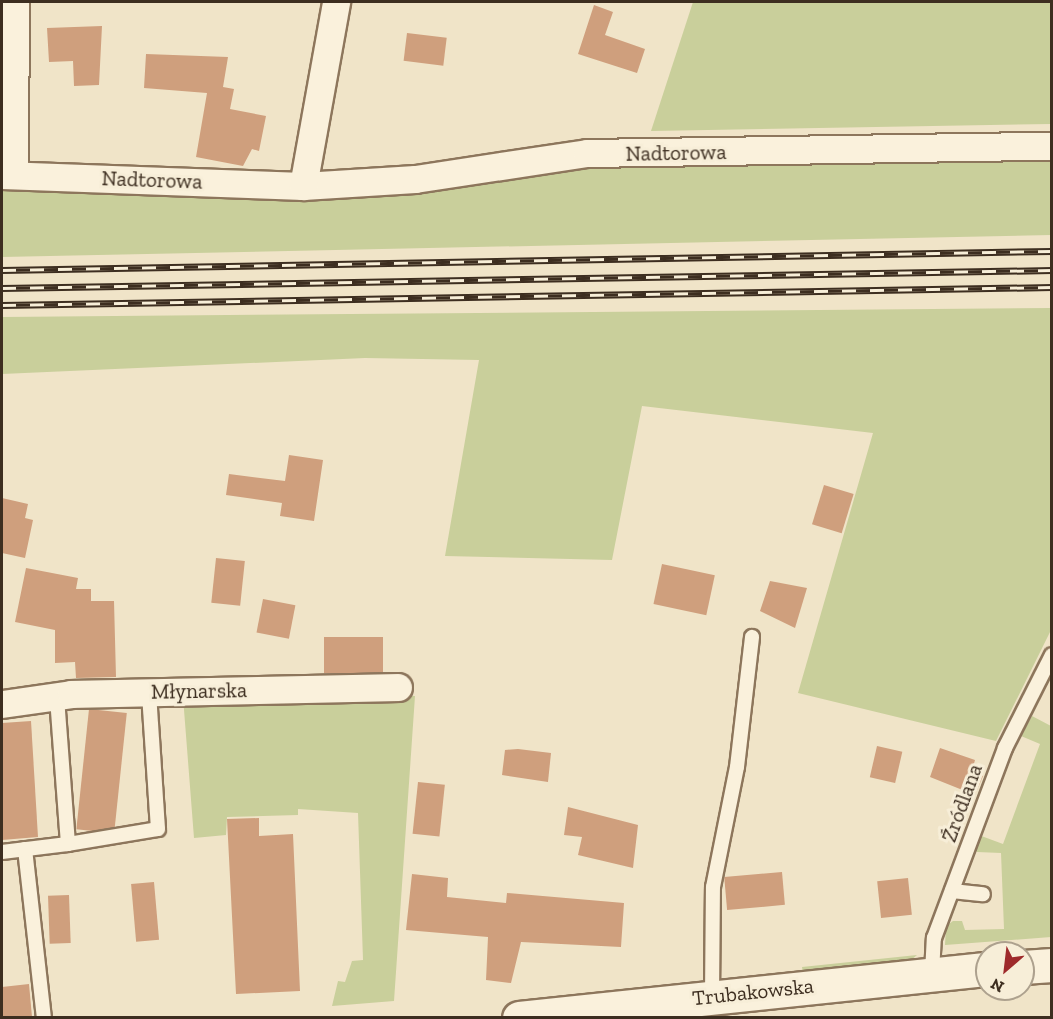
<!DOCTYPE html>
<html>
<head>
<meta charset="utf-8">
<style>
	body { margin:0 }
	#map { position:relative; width:1053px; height:1019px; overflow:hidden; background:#f0e4c8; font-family:"Zilla Slab",serif }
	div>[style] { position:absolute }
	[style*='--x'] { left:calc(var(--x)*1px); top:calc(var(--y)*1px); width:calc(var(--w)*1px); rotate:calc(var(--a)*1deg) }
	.green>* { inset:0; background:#c9cf9b }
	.building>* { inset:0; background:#cf9f7d; transform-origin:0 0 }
	.roads { filter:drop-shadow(2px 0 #8d765c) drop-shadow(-2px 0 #8d765c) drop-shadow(0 2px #8d765c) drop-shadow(0 -2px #8d765c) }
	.service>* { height:14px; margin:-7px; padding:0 7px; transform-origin:7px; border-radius:7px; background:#faf1dc }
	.minor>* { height:27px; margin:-13.5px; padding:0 13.5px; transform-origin:13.5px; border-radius:13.5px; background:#faf1dc }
	.tertiary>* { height:33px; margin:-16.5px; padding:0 16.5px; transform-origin:16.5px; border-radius:16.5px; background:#faf1dc }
	.rail>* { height:7px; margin-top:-3.5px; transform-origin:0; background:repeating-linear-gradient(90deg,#f7eed8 0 14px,#3d2e20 0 28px); box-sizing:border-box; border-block:2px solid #3d2e20 }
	span { translate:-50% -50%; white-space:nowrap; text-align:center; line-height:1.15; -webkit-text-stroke:6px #f7eed8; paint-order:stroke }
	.street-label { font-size:21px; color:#3d2e20 }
	.frame { position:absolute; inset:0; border:3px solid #3d2e20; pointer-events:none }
	.north { position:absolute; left:975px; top:941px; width:60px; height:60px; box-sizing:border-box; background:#f7eed8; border:2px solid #ada18e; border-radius:50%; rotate:208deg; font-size:16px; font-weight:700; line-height:24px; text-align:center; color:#3d2e20 }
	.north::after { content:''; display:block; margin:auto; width:21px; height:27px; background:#9e2a2b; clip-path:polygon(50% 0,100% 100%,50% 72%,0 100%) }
</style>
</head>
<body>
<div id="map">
	<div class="green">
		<i style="clip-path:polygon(693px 2px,1051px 2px,1051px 124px,651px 131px)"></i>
		<i style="clip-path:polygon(1051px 156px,1051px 235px,2px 257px,2px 188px,591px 161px)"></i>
		<i style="clip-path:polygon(1051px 308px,1051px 630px,996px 741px,798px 693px,873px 433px,642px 406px,612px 560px,445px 556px,479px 360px,365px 358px,2px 374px,2px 317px)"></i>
		<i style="clip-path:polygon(415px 696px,394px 1001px,332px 1006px,338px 981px,345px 982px,352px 961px,363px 960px,358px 813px,298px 809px,298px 815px,227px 817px,226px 835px,194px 838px,183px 697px)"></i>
		<i style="clip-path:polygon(1032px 716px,1051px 726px,1051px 937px,945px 945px,946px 926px,953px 921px,962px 921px,965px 930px,1004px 929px,1001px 853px,977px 852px,972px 847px,976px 834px,1003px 844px,1040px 744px,1021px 736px)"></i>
		<i style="clip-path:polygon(917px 955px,910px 961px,803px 973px,802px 967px)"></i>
		<i style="clip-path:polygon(987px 983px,701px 1017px,655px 1018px)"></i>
	</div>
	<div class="building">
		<i style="clip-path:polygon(594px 5px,613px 12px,605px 35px,645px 49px,637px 73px,578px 54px)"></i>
		<i style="clip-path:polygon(102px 26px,99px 85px,74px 86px,73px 61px,49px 62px,47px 28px)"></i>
		<i style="left:407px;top:33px;width:40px;height:28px;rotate:7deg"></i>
		<i style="clip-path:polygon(146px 54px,228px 57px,223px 87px,234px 89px,230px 109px,266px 116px,259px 151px,252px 149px,243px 166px,196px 157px,207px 93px,144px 88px)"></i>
		<i style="clip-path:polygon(289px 455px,323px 460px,314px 521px,280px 516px,282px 503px,226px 495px,229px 474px,285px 481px)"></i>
		<i style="left:824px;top:485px;width:31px;height:41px;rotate:17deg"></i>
		<i style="clip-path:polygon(2px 498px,28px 504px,25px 518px,33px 520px,25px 558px,2px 553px)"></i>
		<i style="left:216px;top:558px;width:29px;height:45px;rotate:6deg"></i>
		<i style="left:662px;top:564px;width:54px;height:41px;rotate:12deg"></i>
		<i style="clip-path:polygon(26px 568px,78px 578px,76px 589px,91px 589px,91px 601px,114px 601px,116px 677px,76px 678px,75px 662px,55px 663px,55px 630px,15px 622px)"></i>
		<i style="clip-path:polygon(770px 581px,807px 588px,795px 628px,760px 611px)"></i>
		<i style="left:263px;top:599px;width:33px;height:34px;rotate:11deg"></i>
		<i style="left:324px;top:637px;width:59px;height:36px"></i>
		<i style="left:89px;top:709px;width:38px;height:121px;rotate:6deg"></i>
		<i style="clip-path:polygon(31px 721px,38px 837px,2px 840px,2px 723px)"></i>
		<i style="left:877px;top:746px;width:26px;height:32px;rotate:13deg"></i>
		<i style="clip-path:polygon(940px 748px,975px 760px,972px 771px,983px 776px,975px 795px,930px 777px)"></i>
		<i style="clip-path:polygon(518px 749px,551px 753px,548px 782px,502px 775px,505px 750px)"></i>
		<i style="left:418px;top:782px;width:27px;height:52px;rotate:6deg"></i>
		<i style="clip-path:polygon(568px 807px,638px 825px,633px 868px,578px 855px,582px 837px,564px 835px)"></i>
		<i style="clip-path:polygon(259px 818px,259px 836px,293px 834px,300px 991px,236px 994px,227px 819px)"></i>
		<i style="left:782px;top:872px;width:33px;height:58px;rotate:85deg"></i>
		<i style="clip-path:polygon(412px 874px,448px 878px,447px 897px,506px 903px,507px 893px,624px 903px,621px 947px,521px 942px,511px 983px,486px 980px,488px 937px,406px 930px)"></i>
		<i style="left:908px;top:878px;width:37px;height:31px;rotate:84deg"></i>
		<i style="left:154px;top:882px;width:58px;height:23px;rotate:85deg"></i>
		<i style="left:69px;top:895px;width:48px;height:21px;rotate:88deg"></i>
		<i style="clip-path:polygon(29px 984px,32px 1017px,2px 1017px,2px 987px)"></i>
	</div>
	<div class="roads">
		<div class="service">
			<i style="--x:68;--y:844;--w:91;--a:-9.5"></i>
			<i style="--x:158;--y:829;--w:137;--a:-93.8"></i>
			<i style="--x:25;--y:849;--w:170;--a:83.6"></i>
			<i style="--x:2;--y:852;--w:66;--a:-6.9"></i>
			<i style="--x:68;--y:844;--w:148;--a:-94.3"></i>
			<i style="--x:952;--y:891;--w:31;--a:6"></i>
			<i style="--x:932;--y:973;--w:35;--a:-87"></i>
			<i style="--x:934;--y:938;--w:203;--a:-69.5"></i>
			<i style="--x:1005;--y:748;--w:104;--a:-63.2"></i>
			<i style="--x:712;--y:997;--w:110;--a:-89.5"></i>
			<i style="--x:713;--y:887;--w:122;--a:-78.7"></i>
			<i style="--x:737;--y:767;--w:131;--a:-83.4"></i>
		</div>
		<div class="minor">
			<i style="--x:2;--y:175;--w:301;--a:2.1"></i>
			<i style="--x:303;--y:186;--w:112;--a:-3.6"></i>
			<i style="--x:415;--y:179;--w:174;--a:-8.6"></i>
			<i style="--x:587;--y:153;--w:465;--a:-0.9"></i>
			<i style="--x:14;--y:175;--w:173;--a:-89.7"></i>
			<i style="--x:303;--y:186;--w:187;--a:-79.8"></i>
			<i style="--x:2;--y:704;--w:70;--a:-8.2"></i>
			<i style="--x:71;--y:694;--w:327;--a:-1.2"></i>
		</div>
		<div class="tertiary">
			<i style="--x:1023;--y:967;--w:29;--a:-4"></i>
			<i style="--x:519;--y:1018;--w:471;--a:-6"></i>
		</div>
	</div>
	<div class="rail">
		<i style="--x:2;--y:270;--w:1050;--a:-1.04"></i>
		<i style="--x:2;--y:288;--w:1050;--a:-0.98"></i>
		<i style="--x:2;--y:305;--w:1050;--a:-0.98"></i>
	</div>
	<div class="street-label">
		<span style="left:676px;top:153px;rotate:-1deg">Nadtorowa</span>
		<span style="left:152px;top:180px;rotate:2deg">Nadtorowa</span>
		<span style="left:199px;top:691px;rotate:-1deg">Młynarska</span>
		<span style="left:962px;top:803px;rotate:-70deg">Źródlana</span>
		<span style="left:753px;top:992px;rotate:-6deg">Trubakowska</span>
	</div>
	<div class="frame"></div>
	<div class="north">N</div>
</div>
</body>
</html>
